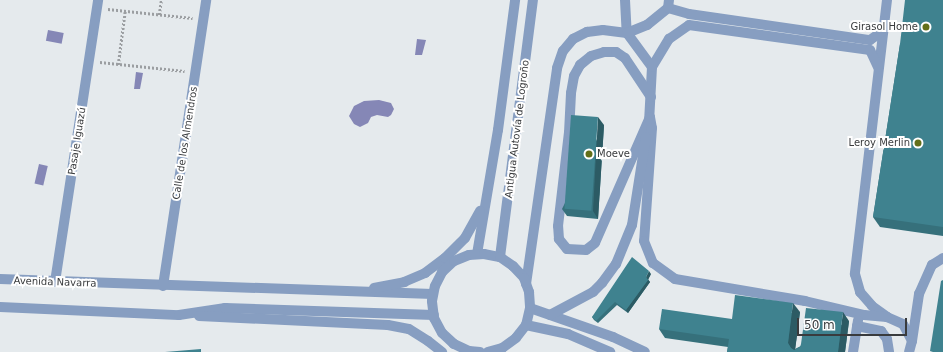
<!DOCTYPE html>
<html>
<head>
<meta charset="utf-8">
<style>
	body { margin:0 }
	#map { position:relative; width:943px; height:352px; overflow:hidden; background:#e5eaed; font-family:"DejaVu Sans",sans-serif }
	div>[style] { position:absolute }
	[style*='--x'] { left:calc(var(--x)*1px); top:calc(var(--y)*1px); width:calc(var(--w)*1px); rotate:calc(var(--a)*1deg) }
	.water>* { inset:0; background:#8587b6; transform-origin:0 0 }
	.path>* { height:2.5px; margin-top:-1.25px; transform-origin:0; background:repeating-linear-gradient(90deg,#9b9ea1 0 2px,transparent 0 4px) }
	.minor>* { height:10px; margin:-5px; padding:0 5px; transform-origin:5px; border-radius:5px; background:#879ec1 }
	.wall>* { inset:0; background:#36707b }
	.shaded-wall>* { inset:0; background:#2c5b64 }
	.building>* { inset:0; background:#3f828f; transform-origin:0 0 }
	.dots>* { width:11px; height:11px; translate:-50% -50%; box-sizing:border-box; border:2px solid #fff; border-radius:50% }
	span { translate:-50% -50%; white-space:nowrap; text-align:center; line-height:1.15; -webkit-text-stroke:4px #fff; paint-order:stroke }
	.poi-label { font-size:10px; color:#393b3d }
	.right { translate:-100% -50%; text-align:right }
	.left { translate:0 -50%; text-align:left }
	.street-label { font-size:10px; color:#393b3d }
	.scale { position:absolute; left:797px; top:318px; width:110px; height:18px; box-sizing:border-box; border:2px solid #393b3d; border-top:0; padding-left:5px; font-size:12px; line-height:14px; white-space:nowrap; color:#393b3d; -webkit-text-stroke:3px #fff; paint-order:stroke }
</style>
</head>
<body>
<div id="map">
	<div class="water">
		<i style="left:48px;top:30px;width:16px;height:11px;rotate:11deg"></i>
		<i style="clip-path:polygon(417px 39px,426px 40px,422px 55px,415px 55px)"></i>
		<i style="clip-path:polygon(136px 72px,143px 73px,140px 89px,134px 89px)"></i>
		<i style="clip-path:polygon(379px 100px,391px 103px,394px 109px,391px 115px,388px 117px,377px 115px,371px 117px,368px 123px,360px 127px,354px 124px,349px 116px,354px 106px,364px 101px)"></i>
		<i style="left:39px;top:164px;width:9px;height:20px;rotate:13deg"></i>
	</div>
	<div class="path">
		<i style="--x:108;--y:9;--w:85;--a:6"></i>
		<i style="--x:159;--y:15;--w:15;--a:-82"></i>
		<i style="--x:100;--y:62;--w:85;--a:6"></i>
		<i style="--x:118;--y:65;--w:54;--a:-82.6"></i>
	</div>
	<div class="minor">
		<i style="--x:625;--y:0;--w:33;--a:87"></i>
		<i style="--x:627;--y:33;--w:42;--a:53.7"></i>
		<i style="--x:652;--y:67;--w:55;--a:93.1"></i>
		<i style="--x:887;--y:0;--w:276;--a:96.7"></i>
		<i style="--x:855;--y:274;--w:19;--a:74"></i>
		<i style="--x:860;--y:292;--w:18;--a:49"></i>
		<i style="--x:872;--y:306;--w:19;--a:36"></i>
		<i style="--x:887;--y:317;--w:17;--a:24"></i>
		<i style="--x:903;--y:324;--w:19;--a:62"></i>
		<i style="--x:912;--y:341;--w:11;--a:105"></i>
		<i style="--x:668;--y:8;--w:22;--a:16"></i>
		<i style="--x:689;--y:14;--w:183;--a:8.2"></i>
		<i style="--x:870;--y:40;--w:16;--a:-35"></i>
		<i style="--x:652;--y:67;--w:33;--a:-59"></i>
		<i style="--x:669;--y:39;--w:24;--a:-35"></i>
		<i style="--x:689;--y:25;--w:183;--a:7.9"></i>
		<i style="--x:870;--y:50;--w:19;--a:65"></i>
		<i style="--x:650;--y:117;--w:137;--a:113.6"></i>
		<i style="--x:595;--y:243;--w:11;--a:142"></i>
		<i style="--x:586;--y:250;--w:19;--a:-177"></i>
		<i style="--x:567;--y:249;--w:13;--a:-129"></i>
		<i style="--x:559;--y:239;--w:13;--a:-94"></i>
		<i style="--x:558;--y:226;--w:94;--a:-83.3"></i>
		<i style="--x:569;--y:133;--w:40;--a:-87.1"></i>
		<i style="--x:571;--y:93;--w:17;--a:-80"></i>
		<i style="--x:574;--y:76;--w:13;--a:-61"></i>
		<i style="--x:580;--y:65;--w:14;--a:-39"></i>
		<i style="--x:591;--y:56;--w:14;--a:-17"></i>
		<i style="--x:604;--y:52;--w:12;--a:0"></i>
		<i style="--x:616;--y:52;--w:11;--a:34"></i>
		<i style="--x:625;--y:58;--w:47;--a:56.3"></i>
		<i style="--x:650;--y:117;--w:11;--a:80"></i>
		<i style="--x:652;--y:128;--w:113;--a:94"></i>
		<i style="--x:644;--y:241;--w:24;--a:68"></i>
		<i style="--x:653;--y:263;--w:27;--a:36"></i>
		<i style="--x:675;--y:279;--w:132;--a:9.6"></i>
		<i style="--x:805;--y:301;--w:61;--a:13.3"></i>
		<i style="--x:864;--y:315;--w:23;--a:5"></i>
		<i style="--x:477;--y:254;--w:126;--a:-80.4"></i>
		<i style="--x:498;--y:130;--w:131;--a:-82.5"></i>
		<i style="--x:500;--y:257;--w:259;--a:-82.7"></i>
		<i style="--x:0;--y:279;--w:433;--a:2"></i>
		<i style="--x:55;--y:282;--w:285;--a:-81.3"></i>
		<i style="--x:526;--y:284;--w:218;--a:-81.8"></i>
		<i style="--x:557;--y:68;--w:18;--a:-71"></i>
		<i style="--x:563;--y:51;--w:16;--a:-50"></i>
		<i style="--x:573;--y:39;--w:16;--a:-27"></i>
		<i style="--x:587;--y:32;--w:16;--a:-7"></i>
		<i style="--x:603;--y:30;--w:24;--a:7"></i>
		<i style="--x:627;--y:33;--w:22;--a:-22"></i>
		<i style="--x:647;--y:25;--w:27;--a:-39"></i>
		<i style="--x:668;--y:8;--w:8;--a:-83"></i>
		<i style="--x:163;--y:286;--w:289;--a:-81.4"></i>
		<i style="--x:374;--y:288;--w:31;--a:-11"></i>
		<i style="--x:404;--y:282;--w:23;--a:-23"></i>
		<i style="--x:425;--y:273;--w:25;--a:-37"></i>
		<i style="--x:445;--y:258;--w:28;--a:-45"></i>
		<i style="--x:465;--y:238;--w:31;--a:-61"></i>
		<i style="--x:0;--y:307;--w:179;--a:2.6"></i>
		<i style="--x:179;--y:315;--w:47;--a:-8.7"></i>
		<i style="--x:225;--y:308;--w:209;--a:1.9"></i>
		<i style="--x:530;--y:308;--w:88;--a:19.3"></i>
		<i style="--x:613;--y:337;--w:35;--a:25"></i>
		<i style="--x:550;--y:315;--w:49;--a:-28.1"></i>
		<i style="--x:593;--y:292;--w:13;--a:-45"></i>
		<i style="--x:602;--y:283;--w:24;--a:-54"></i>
		<i style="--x:616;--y:264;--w:42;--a:-67.7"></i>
		<i style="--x:632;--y:225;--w:89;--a:-81"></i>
		<i style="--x:199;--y:316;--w:189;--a:2.7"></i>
		<i style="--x:388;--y:325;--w:21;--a:11"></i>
		<i style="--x:409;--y:329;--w:22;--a:32"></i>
		<i style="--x:428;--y:341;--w:18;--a:38"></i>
		<i style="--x:526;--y:325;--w:43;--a:12.1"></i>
		<i style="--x:568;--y:334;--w:46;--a:23.2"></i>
		<i style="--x:857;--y:326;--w:25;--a:12"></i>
		<i style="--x:881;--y:331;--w:10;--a:53"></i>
		<i style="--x:887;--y:339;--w:13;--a:81"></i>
		<i style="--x:912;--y:341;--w:48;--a:-81.5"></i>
		<i style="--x:919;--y:294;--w:32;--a:-66"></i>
		<i style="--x:932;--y:265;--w:13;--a:-32"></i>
		<i style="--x:480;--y:352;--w:11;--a:-175"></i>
		<i style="--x:469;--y:351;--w:17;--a:-155"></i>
		<i style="--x:454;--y:344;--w:16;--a:-137"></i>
		<i style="--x:442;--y:333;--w:17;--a:-118"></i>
		<i style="--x:434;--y:318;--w:17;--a:-97"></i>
		<i style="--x:432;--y:301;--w:15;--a:-79"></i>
		<i style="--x:435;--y:286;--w:16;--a:-63"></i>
		<i style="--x:442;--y:272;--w:16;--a:-43"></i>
		<i style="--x:454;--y:261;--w:16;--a:-22"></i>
		<i style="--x:469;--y:255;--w:15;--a:-4"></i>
		<i style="--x:484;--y:254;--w:16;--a:11"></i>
		<i style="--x:500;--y:257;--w:16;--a:35"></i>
		<i style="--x:513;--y:266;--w:16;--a:47"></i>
		<i style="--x:524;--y:278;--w:15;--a:70"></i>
		<i style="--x:529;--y:292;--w:16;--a:86"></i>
		<i style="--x:530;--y:308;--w:17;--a:103"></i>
		<i style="--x:526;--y:325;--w:16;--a:128"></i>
		<i style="--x:516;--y:338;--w:17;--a:144"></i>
		<i style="--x:502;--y:348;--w:15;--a:164"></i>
		<i style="--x:853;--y:352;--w:32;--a:-81"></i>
	</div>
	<div class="wall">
		<i style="clip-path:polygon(943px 0,943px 236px,880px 227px,873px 217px,900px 44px)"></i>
		<i style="clip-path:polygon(604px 125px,598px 219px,567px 216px,562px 209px)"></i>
		<i style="clip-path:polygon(651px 274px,648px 279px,650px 282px,628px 313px,617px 305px,598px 323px,594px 320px,592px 317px)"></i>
		<i style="clip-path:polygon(800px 312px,795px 349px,849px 321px,845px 352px,727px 352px,728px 347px,665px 338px,659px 329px,732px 319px)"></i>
	</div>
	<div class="shaded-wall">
		<i style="clip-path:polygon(598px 117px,604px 125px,598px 219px,593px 211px)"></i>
		<i style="clip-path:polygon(649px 271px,651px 274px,648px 280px,646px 277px)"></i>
		<i style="clip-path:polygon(648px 280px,650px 282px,628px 313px,626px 310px)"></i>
		<i style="clip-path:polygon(793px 303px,800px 312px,795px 351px,791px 348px,788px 343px)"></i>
		<i style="clip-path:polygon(843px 312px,849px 321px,845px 352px,838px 352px)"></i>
	</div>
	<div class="building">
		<i style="clip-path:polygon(905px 0,943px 0,943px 227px,873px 217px,900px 44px)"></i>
		<i style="left:571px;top:115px;width:27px;height:94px;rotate:4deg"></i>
		<i style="clip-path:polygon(632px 257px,649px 271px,646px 277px,648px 280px,626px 310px,615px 302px,596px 321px,592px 317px)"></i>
		<i style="clip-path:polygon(943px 280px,943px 352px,933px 352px,930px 351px,941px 281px)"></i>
		<i style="clip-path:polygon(735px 295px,793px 303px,788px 343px,791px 348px,794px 350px,800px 347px,801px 344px,806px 308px,843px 312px,838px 352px,727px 352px,729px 339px,659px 329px,662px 309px,732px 319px)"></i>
		<i style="clip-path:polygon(201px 349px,201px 352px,165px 352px)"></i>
	</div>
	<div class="dots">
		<i style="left:926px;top:27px;background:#636f19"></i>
		<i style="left:918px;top:143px;background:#636f19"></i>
		<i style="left:589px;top:154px;background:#636f19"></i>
	</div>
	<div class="poi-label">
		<span class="right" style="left:918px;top:27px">Girasol Home</span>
		<span class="right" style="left:910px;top:143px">Leroy Merlin</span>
		<span class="left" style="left:597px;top:154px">Moeve</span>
	</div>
	<div class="street-label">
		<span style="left:517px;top:129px;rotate:-83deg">Antigua Autovía de Logroño</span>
		<span style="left:77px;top:141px;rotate:-81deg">Pasaje Iguazú</span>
		<span style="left:185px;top:143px;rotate:-81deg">Calle de los Almendros</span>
		<span style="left:55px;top:282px;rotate:2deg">Avenida Navarra</span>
	</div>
	<div class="scale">50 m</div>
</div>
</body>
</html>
